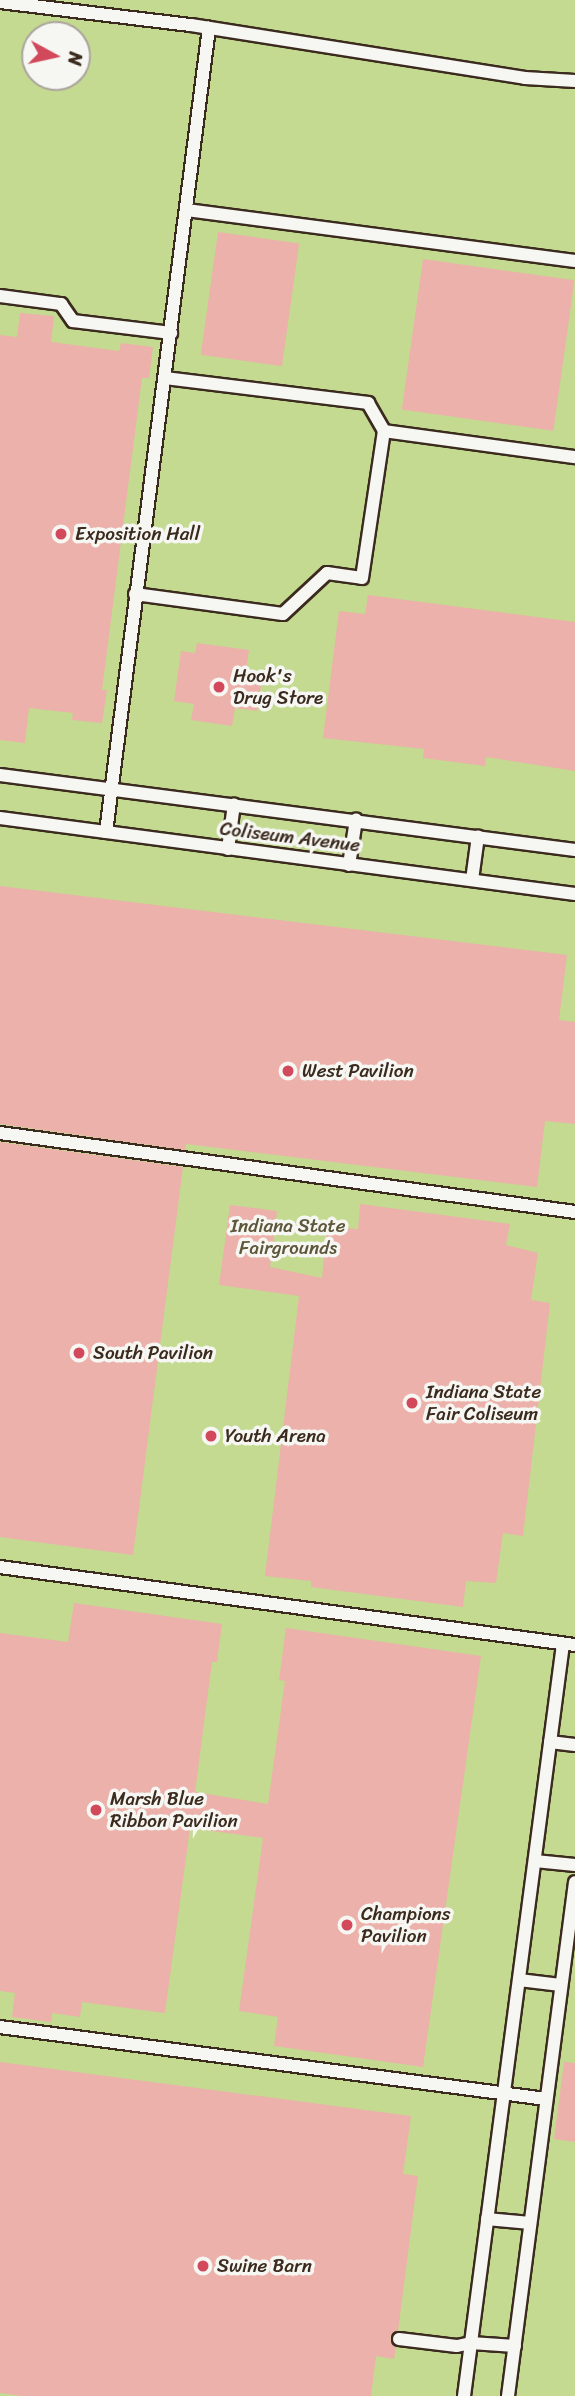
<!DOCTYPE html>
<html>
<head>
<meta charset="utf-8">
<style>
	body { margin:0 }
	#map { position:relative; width:575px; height:2396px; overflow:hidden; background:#f4e8e4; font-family:Sriracha,sans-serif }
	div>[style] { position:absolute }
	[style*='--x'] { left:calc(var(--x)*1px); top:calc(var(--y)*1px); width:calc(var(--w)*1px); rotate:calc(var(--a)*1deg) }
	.green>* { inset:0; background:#c3da90 }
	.building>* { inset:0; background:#ecb1aa; transform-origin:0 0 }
	.roads { filter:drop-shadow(2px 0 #3b2a1e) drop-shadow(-2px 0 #3b2a1e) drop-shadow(0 2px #3b2a1e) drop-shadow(0 -2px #3b2a1e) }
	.lane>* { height:12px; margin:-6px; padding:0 6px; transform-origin:6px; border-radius:6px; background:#f6f6f2 }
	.dots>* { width:19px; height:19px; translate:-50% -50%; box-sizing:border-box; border:4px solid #f6f6f2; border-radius:50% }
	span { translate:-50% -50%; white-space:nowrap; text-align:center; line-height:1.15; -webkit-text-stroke:7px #f6f6f2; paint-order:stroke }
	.poi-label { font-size:19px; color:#3b2a1e }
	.left { translate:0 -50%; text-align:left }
	.street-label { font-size:19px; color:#3b2a1e }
	.park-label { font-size:19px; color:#5d563a }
	.north { position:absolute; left:21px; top:21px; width:70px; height:70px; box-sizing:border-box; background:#f6f6f2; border:2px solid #aba49d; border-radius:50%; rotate:98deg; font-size:19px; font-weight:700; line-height:28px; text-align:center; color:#3b2a1e }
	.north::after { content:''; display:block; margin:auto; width:24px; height:32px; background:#d1495b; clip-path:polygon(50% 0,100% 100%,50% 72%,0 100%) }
</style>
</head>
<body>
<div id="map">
	<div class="green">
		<i style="clip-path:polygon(evenodd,0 0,575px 0,575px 2396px,0 2396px,0 0,35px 35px,77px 35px,77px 77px,35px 77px,35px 35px)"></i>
	</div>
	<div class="building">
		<i style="left:218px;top:232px;width:82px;height:124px;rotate:8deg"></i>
		<i style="left:423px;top:259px;width:153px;height:152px;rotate:8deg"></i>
		<i style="clip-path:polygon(20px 313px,54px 316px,51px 342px,119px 351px,121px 343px,153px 347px,149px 378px,142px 378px,102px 690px,107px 690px,102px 723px,72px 720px,73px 713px,29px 708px,25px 743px,0 740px,0 335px,17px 337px)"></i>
		<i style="clip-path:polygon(368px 595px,575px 622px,575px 771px,486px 757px,485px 766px,423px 758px,424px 749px,323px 738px,339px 611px,365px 614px)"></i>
		<i style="clip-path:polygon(197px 643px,249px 650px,246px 670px,263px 673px,257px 711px,235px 708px,232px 726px,191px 720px,194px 704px,174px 701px,181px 651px,195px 653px)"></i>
		<i style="clip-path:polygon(0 886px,567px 955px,559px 1020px,575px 1022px,575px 1124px,545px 1121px,537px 1187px,186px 1144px,185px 1150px,0 1124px)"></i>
		<i style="clip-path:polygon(0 1142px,183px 1167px,133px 1555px,0 1537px)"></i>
		<i style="clip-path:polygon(360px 1204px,510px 1224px,506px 1245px,538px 1253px,531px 1300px,550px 1303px,523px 1536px,503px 1533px,496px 1583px,466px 1581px,463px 1607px,311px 1587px,311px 1581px,265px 1576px,299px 1296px,219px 1285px,230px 1205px,277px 1211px,270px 1267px,322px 1278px,327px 1227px,358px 1229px)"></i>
		<i style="clip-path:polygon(74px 1603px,222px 1624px,217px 1662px,212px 1662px,195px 1792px,268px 1804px,285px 1681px,279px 1680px,286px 1628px,481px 1656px,423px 2067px,274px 2046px,278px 2017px,239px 2011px,263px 1838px,190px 1828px,165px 2013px,82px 2002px,80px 2017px,52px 2013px,51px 2022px,12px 2017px,15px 1993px,0 1991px,0 1633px,68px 1642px)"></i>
		<i style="clip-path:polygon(0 2062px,411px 2116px,403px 2174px,418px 2176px,398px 2331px,390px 2337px,396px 2347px,394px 2359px,376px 2356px,371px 2396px,22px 2396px,0 2393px)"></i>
		<i style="clip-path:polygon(564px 2062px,575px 2063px,575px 2142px,554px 2139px)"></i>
	</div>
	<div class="roads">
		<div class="lane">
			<i style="--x:0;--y:2;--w:192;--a:6.9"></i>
			<i style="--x:191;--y:25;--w:338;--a:9"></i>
			<i style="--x:525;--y:78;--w:50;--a:3.4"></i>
			<i style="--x:187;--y:210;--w:391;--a:7.5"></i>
			<i style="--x:0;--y:296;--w:62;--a:7.5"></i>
			<i style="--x:61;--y:304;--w:21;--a:55"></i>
			<i style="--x:73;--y:321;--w:99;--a:7"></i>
			<i style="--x:165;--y:378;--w:205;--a:7"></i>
			<i style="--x:368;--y:403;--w:32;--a:60"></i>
			<i style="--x:384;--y:431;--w:193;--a:7.8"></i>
			<i style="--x:135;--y:594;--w:149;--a:7.7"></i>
			<i style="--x:283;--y:614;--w:60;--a:-43"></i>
			<i style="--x:327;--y:573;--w:35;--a:8"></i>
			<i style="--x:362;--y:578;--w:149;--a:-81.5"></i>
			<i style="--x:0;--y:775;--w:580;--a:7.43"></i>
			<i style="--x:0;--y:818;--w:580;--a:7.53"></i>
			<i style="--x:106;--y:832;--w:811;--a:-82.7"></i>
			<i style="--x:228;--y:849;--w:45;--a:-82.4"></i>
			<i style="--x:349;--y:865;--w:46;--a:-81.2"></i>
			<i style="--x:472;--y:880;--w:44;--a:-82.2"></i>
			<i style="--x:0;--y:1133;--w:580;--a:7.82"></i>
			<i style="--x:0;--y:1567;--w:580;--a:7.73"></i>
			<i style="--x:550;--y:1742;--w:25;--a:7"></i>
			<i style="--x:535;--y:1861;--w:40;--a:5.7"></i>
			<i style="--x:519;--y:1980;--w:42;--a:6.8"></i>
			<i style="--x:0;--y:2027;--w:551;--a:7.51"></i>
			<i style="--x:487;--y:2219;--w:43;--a:5.3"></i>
			<i style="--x:399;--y:2339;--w:58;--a:6.9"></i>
			<i style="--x:457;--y:2346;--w:14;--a:-12"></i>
			<i style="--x:471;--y:2343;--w:44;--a:3.9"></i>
			<i style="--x:464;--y:2396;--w:758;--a:-82.5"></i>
			<i style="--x:508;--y:2396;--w:518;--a:-82.57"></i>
		</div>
	</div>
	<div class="dots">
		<i style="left:61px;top:534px;background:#d1495b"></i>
		<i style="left:219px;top:687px;background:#d1495b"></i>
		<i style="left:288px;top:1071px;background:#d1495b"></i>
		<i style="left:79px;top:1353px;background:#d1495b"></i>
		<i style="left:412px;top:1403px;background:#d1495b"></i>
		<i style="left:211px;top:1436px;background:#d1495b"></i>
		<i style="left:96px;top:1810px;background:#d1495b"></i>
		<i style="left:347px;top:1925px;background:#d1495b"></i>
		<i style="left:203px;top:2266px;background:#d1495b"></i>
	</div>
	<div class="poi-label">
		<span class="left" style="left:75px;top:534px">Exposition Hall</span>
		<span class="left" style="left:233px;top:687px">Hook's<br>Drug Store</span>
		<span class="left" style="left:302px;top:1071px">West Pavilion</span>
		<span class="left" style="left:93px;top:1353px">South Pavilion</span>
		<span class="left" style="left:426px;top:1403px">Indiana State<br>Fair Coliseum</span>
		<span class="left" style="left:225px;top:1436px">Youth Arena</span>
		<span class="left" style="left:110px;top:1810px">Marsh Blue<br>Ribbon Pavilion</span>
		<span class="left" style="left:361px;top:1925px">Champions<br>Pavilion</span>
		<span class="left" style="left:217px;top:2266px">Swine Barn</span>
	</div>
	<div class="street-label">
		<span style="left:290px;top:837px;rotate:7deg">Coliseum Avenue</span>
	</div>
	<div class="park-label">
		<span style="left:288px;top:1237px">Indiana State<br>Fairgrounds</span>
	</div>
	<div class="north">N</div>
</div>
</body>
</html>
